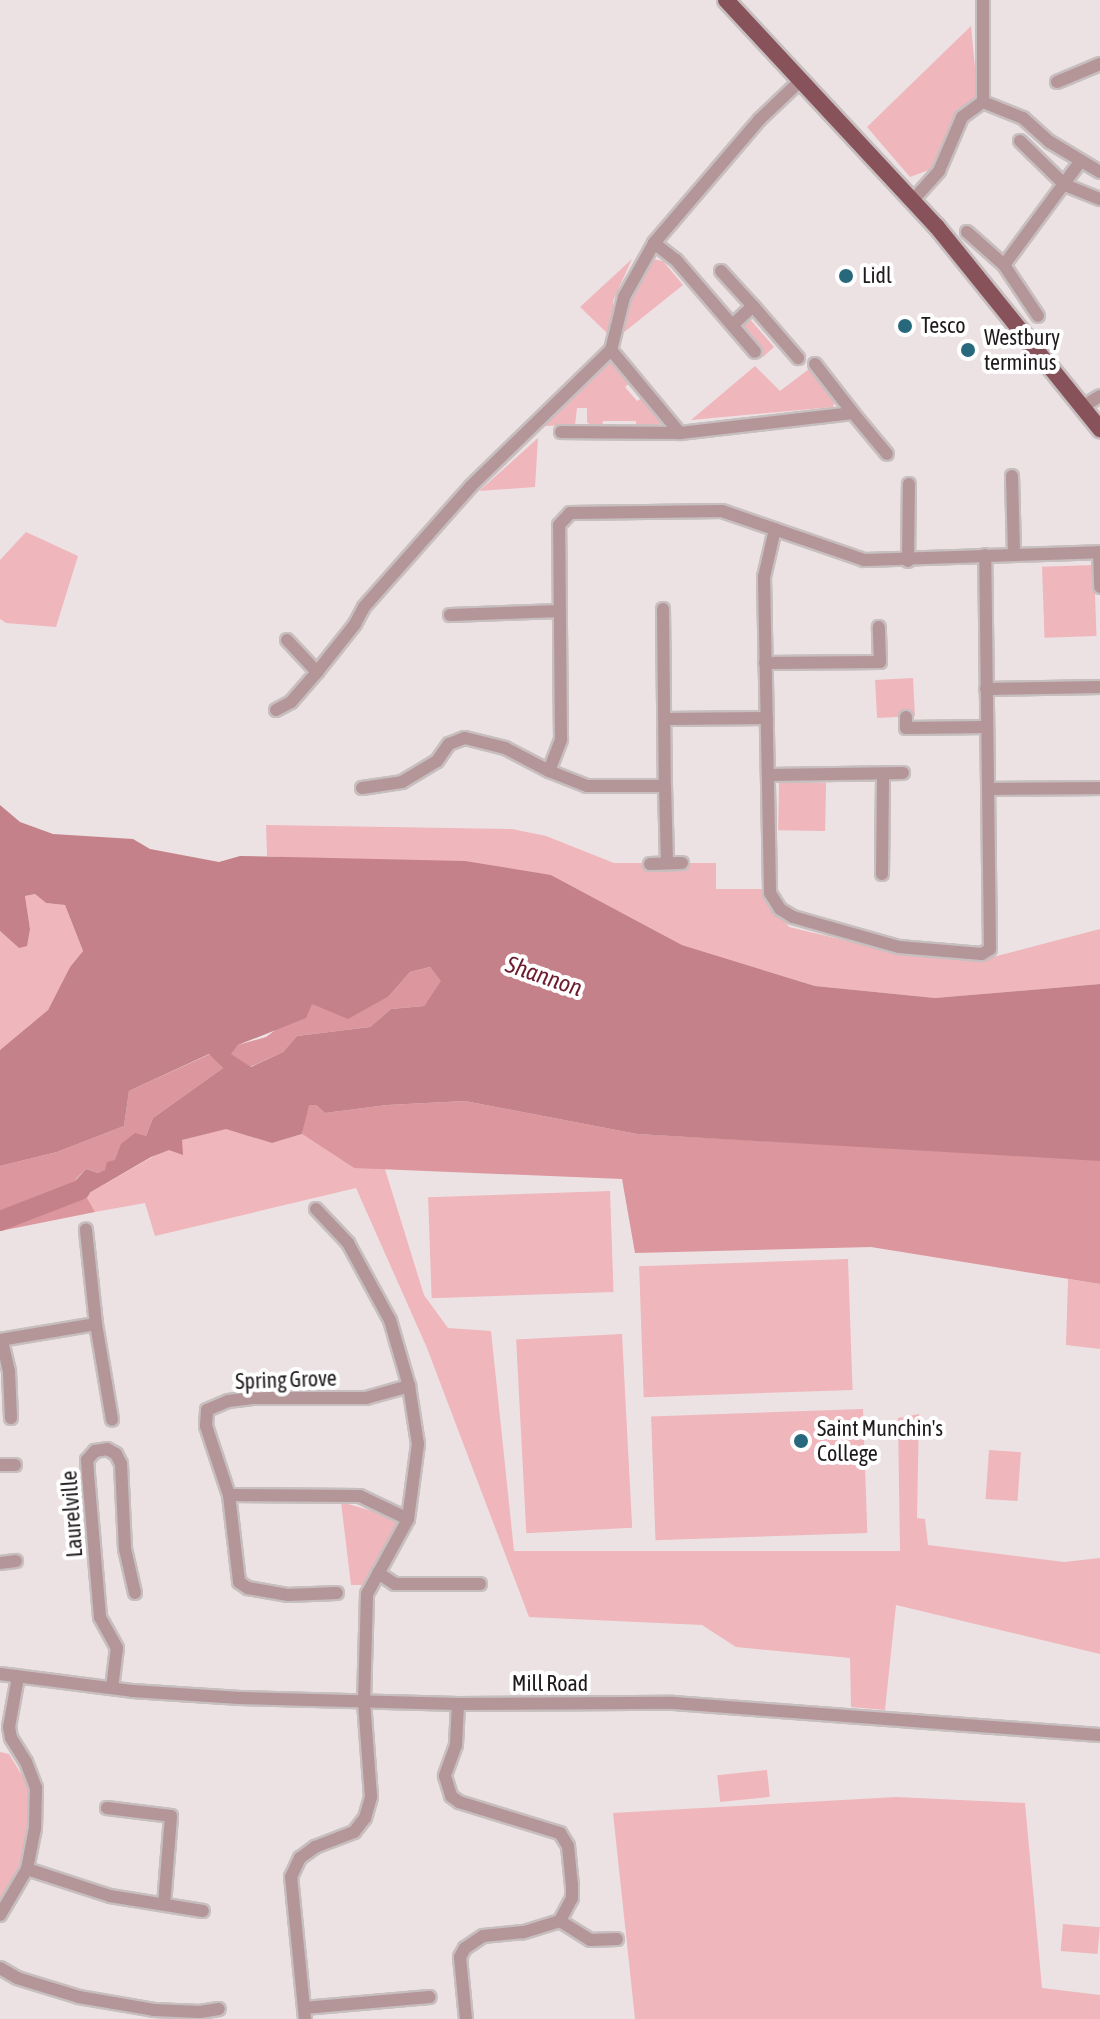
<!DOCTYPE html>
<html>
<head>
<meta charset="utf-8">
<style>
	body { margin:0 }
	#map { position:relative; width:1100px; height:2019px; overflow:hidden; background:#ece2e3; font-family:"Asap Condensed",sans-serif }
	div>[style] { position:absolute }
	[style*='--x'] { left:calc(var(--x)*1px); top:calc(var(--y)*1px); width:calc(var(--w)*1px); rotate:calc(var(--a)*1deg) }
	.green>* { inset:0; background:#efb6bc; transform-origin:0 0 }
	.forest>* { inset:0; background:#dc969e }
	.water>* { inset:0; background:#c58189 }
	.river>* { height:20px; margin:-10px; padding:0 10px; transform-origin:10px; border-radius:10px; background:#c58189 }
	.roads { filter:drop-shadow(2px 0 #c7bebf) drop-shadow(-2px 0 #c7bebf) drop-shadow(0 2px #c7bebf) drop-shadow(0 -2px #c7bebf) }
	.minor>* { height:12px; margin:-6px; padding:0 6px; transform-origin:6px; border-radius:6px; background:#b49598 }
	.major>* { height:16px; margin:-8px; padding:0 8px; transform-origin:8px; border-radius:8px; background:#875259 }
	.dots>* { width:22px; height:22px; translate:-50% -50%; box-sizing:border-box; border:4px solid #fff; border-radius:50% }
	span { translate:-50% -50%; white-space:nowrap; text-align:center; line-height:1.15; -webkit-text-stroke:8px #fff; paint-order:stroke }
	.poi-label { font-size:22px; color:#1f1b1b }
	.left { translate:0 -50%; text-align:left }
	.street-label { font-size:22px; color:#1f1b1b }
	.water-label { font-size:24px; color:#6d1b2f; font-style:italic }
</style>
</head>
<body>
<div id="map">
	<div class="green">
		<i style="clip-path:polygon(971px 26px,978px 99px,951px 122px,937px 167px,910px 177px,867px 127px)"></i>
		<i style="clip-path:polygon(632px 259px,613px 301px,615px 315px,607px 333px,580px 307px)"></i>
		<i style="clip-path:polygon(652px 259px,663px 261px,683px 285px,623px 333px,625px 309px,633px 290px)"></i>
		<i style="clip-path:polygon(749px 318px,774px 347px,763px 357px,741px 330px,745px 319px)"></i>
		<i style="clip-path:polygon(612px 358px,631px 382px,625px 387px,637px 401px,644px 397px,661px 417px,660px 425px,636px 428px,636px 421px,603px 421px,602px 428px,592px 427px,587px 422px,587px 408px,577px 408px,575px 425px,542px 426px)"></i>
		<i style="clip-path:polygon(755px 366px,780px 391px,809px 369px,836px 399px,833px 407px,691px 420px)"></i>
		<i style="clip-path:polygon(538px 438px,535px 487px,479px 491px)"></i>
		<i style="clip-path:polygon(26px 532px,78px 556px,56px 627px,6px 623px,0 619px,0 560px)"></i>
		<i style="left:1094px;top:565px;width:71px;height:52px;rotate:88deg"></i>
		<i style="left:913px;top:678px;width:38px;height:38px;rotate:87deg"></i>
		<i style="left:826px;top:783px;width:48px;height:47px;rotate:91deg"></i>
		<i style="clip-path:polygon(266px 825px,512px 829px,546px 836px,614px 863px,716px 863px,716px 889px,762px 889px,789px 927px,894px 952px,993px 957px,1100px 929px,1100px 984px,935px 998px,815px 986px,682px 945px,551px 875px,267px 856px)"></i>
		<i style="clip-path:polygon(35px 894px,46px 903px,65px 905px,83px 951px,70px 967px,48px 1010px,0 1050px,0 931px,19px 948px,30px 929px,25px 896px)"></i>
		<i style="clip-path:polygon(226px 1128px,272px 1143px,302px 1134px,354px 1168px,384px 1166px,424px 1295px,448px 1328px,491px 1331px,514px 1551px,900px 1551px,898px 1418px,919px 1414px,917px 1518px,925px 1519px,928px 1545px,1064px 1562px,1100px 1558px,1100px 1654px,896px 1605px,885px 1710px,851px 1707px,850px 1658px,736px 1647px,702px 1625px,529px 1617px,427px 1348px,356px 1188px,155px 1236px,145px 1203px,95px 1212px,84px 1196px,182px 1140px)"></i>
		<i style="left:610px;top:1191px;width:101px;height:182px;rotate:88deg"></i>
		<i style="left:848px;top:1259px;width:131px;height:209px;rotate:88deg"></i>
		<i style="clip-path:polygon(1068px 1279px,1100px 1284px,1100px 1349px,1066px 1345px)"></i>
		<i style="left:622px;top:1334px;width:194px;height:106px;rotate:87deg"></i>
		<i style="left:863px;top:1409px;width:124px;height:212px;rotate:88deg"></i>
		<i style="left:989px;top:1450px;width:32px;height:49px;rotate:4deg"></i>
		<i style="clip-path:polygon(341px 1502px,393px 1517px,399px 1523px,366px 1585px,351px 1585px)"></i>
		<i style="clip-path:polygon(0 1752px,9px 1754px,31px 1790px,30px 1828px,20px 1866px,0 1899px)"></i>
		<i style="left:767px;top:1770px;width:27px;height:50px;rotate:84deg"></i>
		<i style="clip-path:polygon(896px 1797px,1025px 1803px,1042px 1988px,1100px 1995px,1100px 2019px,635px 2019px,613px 1813px)"></i>
		<i style="left:1063px;top:1924px;width:37px;height:27px;rotate:5deg"></i>
	</div>
	<div class="forest">
		<i style="clip-path:polygon(430px 967px,442px 981px,424px 1006px,391px 1009px,370px 1027px,297px 1036px,283px 1052px,250px 1067px,230px 1054px,238px 1045px,266px 1037px,311px 1003px,389px 996px,410px 972px)"></i>
		<i style="clip-path:polygon(210px 1054px,223px 1068px,153px 1118px,146px 1136px,106px 1170px,98px 1173px,86px 1169px,76px 1179px,95px 1212px,0 1231px,0 1166px,57px 1152px,124px 1126px,129px 1091px)"></i>
		<i style="clip-path:polygon(465px 1101px,637px 1134px,1097px 1159px,1100px 1161px,1100px 1284px,871px 1247px,635px 1253px,622px 1179px,354px 1168px,302px 1134px,308px 1105px,316px 1105px,325px 1113px,387px 1105px)"></i>
	</div>
	<div class="water">
		<i style="clip-path:polygon(evenodd,0 805px,20px 822px,53px 834px,133px 839px,150px 849px,219px 862px,240px 856px,465px 861px,551px 875px,682px 945px,815px 986px,935px 998px,1100px 984px,1100px 1161px,637px 1134px,465px 1101px,387px 1105px,325px 1113px,316px 1105px,309px 1105px,302px 1134px,272px 1143px,226px 1129px,182px 1140px,183px 1155px,169px 1150px,151px 1157px,84px 1196px,76px 1180px,86px 1169px,98px 1173px,105px 1170px,107px 1162px,115px 1160px,121px 1144px,135px 1133px,146px 1136px,153px 1118px,223px 1068px,209px 1054px,129px 1091px,124px 1126px,57px 1152px,0 1166px,0 1050px,48px 1010px,70px 967px,83px 951px,65px 905px,46px 903px,35px 894px,25px 896px,30px 929px,27px 946px,19px 948px,0 931px,0 805px,430px 967px,441px 981px,424px 1006px,391px 1009px,370px 1027px,297px 1036px,283px 1052px,251px 1067px,231px 1054px,238px 1045px,306px 1018px,312px 1004px,348px 1019px,389px 996px,410px 972px,430px 967px)"></i>
	</div>
	<div class="river">
		<i style="--x:0;--y:1221;--w:86;--a:-21.2"></i>
	</div>
	<div class="roads">
		<div class="minor">
			<i style="--x:1057;--y:82;--w:47;--a:-22.7"></i>
			<i style="--x:983;--y:102;--w:43;--a:21.8"></i>
			<i style="--x:1023;--y:118;--w:36;--a:42"></i>
			<i style="--x:1050;--y:142;--w:58;--a:31"></i>
			<i style="--x:983;--y:102;--w:102;--a:-90"></i>
			<i style="--x:1020;--y:141;--w:63;--a:44.4"></i>
			<i style="--x:1065;--y:185;--w:38;--a:22"></i>
			<i style="--x:913;--y:200;--w:39;--a:-48"></i>
			<i style="--x:939;--y:171;--w:59;--a:-66.9"></i>
			<i style="--x:962;--y:117;--w:26;--a:-36"></i>
			<i style="--x:967;--y:232;--w:50;--a:41.7"></i>
			<i style="--x:1004;--y:265;--w:128;--a:-53.6"></i>
			<i style="--x:654;--y:243;--w:28;--a:38"></i>
			<i style="--x:676;--y:260;--w:121;--a:49.3"></i>
			<i style="--x:1004;--y:265;--w:61;--a:56.3"></i>
			<i style="--x:721;--y:271;--w:47;--a:47.6"></i>
			<i style="--x:753;--y:306;--w:26;--a:137"></i>
			<i style="--x:753;--y:306;--w:69;--a:49.1"></i>
			<i style="--x:611;--y:350;--w:108;--a:50.3"></i>
			<i style="--x:680;--y:433;--w:174;--a:-6.6"></i>
			<i style="--x:853;--y:413;--w:53;--a:50.3"></i>
			<i style="--x:815;--y:364;--w:62;--a:52.2"></i>
			<i style="--x:1082;--y:407;--w:21;--a:-31"></i>
			<i style="--x:561;--y:432;--w:119;--a:0.5"></i>
			<i style="--x:1012;--y:476;--w:78;--a:88.5"></i>
			<i style="--x:775;--y:529;--w:49;--a:102.9"></i>
			<i style="--x:764;--y:577;--w:316;--a:88.9"></i>
			<i style="--x:770;--y:893;--w:19;--a:58"></i>
			<i style="--x:780;--y:909;--w:15;--a:32"></i>
			<i style="--x:793;--y:917;--w:110;--a:15.8"></i>
			<i style="--x:899;--y:947;--w:83;--a:4.8"></i>
			<i style="--x:982;--y:954;--w:9;--a:-32"></i>
			<i style="--x:990;--y:949;--w:394;--a:-90.7"></i>
			<i style="--x:1099;--y:552;--w:35;--a:88"></i>
			<i style="--x:908;--y:561;--w:77;--a:-89.3"></i>
			<i style="--x:663;--y:609;--w:177;--a:89.4"></i>
			<i style="--x:665;--y:786;--w:78;--a:180"></i>
			<i style="--x:587;--y:786;--w:41;--a:-158.5"></i>
			<i style="--x:549;--y:771;--w:34;--a:-69"></i>
			<i style="--x:561;--y:739;--w:214;--a:-90.5"></i>
			<i style="--x:559;--y:525;--w:16;--a:-47"></i>
			<i style="--x:570;--y:513;--w:152;--a:-0.8"></i>
			<i style="--x:722;--y:511;--w:150;--a:19"></i>
			<i style="--x:864;--y:560;--w:236;--a:-1.9"></i>
			<i style="--x:450;--y:615;--w:109;--a:-2.1"></i>
			<i style="--x:287;--y:640;--w:44;--a:46.8"></i>
			<i style="--x:765;--y:663;--w:115;--a:-0.5"></i>
			<i style="--x:880;--y:662;--w:35;--a:-92"></i>
			<i style="--x:986;--y:689;--w:114;--a:-1"></i>
			<i style="--x:276;--y:710;--w:17;--a:-28"></i>
			<i style="--x:291;--y:702;--w:40;--a:-49"></i>
			<i style="--x:317;--y:672;--w:61;--a:-51.6"></i>
			<i style="--x:355;--y:624;--w:19;--a:-62"></i>
			<i style="--x:364;--y:607;--w:160;--a:-48.5"></i>
			<i style="--x:470;--y:487;--w:197;--a:-44.2"></i>
			<i style="--x:611;--y:350;--w:55;--a:-76.2"></i>
			<i style="--x:624;--y:297;--w:62;--a:-60.9"></i>
			<i style="--x:654;--y:243;--w:162;--a:-49.5"></i>
			<i style="--x:759;--y:120;--w:59;--a:-43.6"></i>
			<i style="--x:906;--y:717;--w:11;--a:90"></i>
			<i style="--x:906;--y:728;--w:81;--a:-0.7"></i>
			<i style="--x:665;--y:719;--w:102;--a:-0.6"></i>
			<i style="--x:770;--y:775;--w:133;--a:-0.9"></i>
			<i style="--x:665;--y:786;--w:77;--a:88.5"></i>
			<i style="--x:362;--y:788;--w:40;--a:-8.5"></i>
			<i style="--x:402;--y:782;--w:41;--a:-31"></i>
			<i style="--x:437;--y:761;--w:21;--a:-55"></i>
			<i style="--x:449;--y:744;--w:17;--a:-21"></i>
			<i style="--x:465;--y:738;--w:41;--a:14"></i>
			<i style="--x:505;--y:748;--w:50;--a:27.6"></i>
			<i style="--x:988;--y:789;--w:112;--a:-0.5"></i>
			<i style="--x:650;--y:864;--w:32;--a:-2"></i>
			<i style="--x:882;--y:874;--w:100;--a:-89.4"></i>
			<i style="--x:316;--y:1209;--w:47;--a:46.7"></i>
			<i style="--x:348;--y:1243;--w:88;--a:61.4"></i>
			<i style="--x:390;--y:1320;--w:69;--a:73.9"></i>
			<i style="--x:96;--y:1324;--w:97;--a:80.5"></i>
			<i style="--x:0;--y:1340;--w:97;--a:-9.5"></i>
			<i style="--x:96;--y:1324;--w:95;--a:-96.1"></i>
			<i style="--x:2;--y:1341;--w:32;--a:77"></i>
			<i style="--x:9;--y:1372;--w:46;--a:87.5"></i>
			<i style="--x:0;--y:1465;--w:15;--a:0"></i>
			<i style="--x:229;--y:1495;--w:88;--a:83.4"></i>
			<i style="--x:239;--y:1582;--w:11;--a:34"></i>
			<i style="--x:248;--y:1588;--w:41;--a:9.9"></i>
			<i style="--x:288;--y:1595;--w:49;--a:-2.3"></i>
			<i style="--x:0;--y:1563;--w:16;--a:-7"></i>
			<i style="--x:378;--y:1573;--w:20;--a:33"></i>
			<i style="--x:395;--y:1584;--w:85;--a:0"></i>
			<i style="--x:0;--y:1674;--w:133;--a:7.3"></i>
			<i style="--x:132;--y:1691;--w:108;--a:3.7"></i>
			<i style="--x:240;--y:1698;--w:218;--a:1.6"></i>
			<i style="--x:458;--y:1704;--w:215;--a:-0.3"></i>
			<i style="--x:673;--y:1703;--w:428;--a:4.3"></i>
			<i style="--x:112;--y:1688;--w:40;--a:-82.9"></i>
			<i style="--x:117;--y:1648;--w:35;--a:-119"></i>
			<i style="--x:100;--y:1617;--w:144;--a:-94.8"></i>
			<i style="--x:88;--y:1473;--w:13;--a:-94"></i>
			<i style="--x:87;--y:1460;--w:12;--a:-48"></i>
			<i style="--x:95;--y:1451;--w:12;--a:-9"></i>
			<i style="--x:107;--y:1449;--w:10;--a:29"></i>
			<i style="--x:116;--y:1454;--w:11;--a:63"></i>
			<i style="--x:121;--y:1464;--w:85;--a:87.3"></i>
			<i style="--x:125;--y:1549;--w:45;--a:77.2"></i>
			<i style="--x:458;--y:1704;--w:41;--a:92.8"></i>
			<i style="--x:456;--y:1745;--w:33;--a:110"></i>
			<i style="--x:445;--y:1776;--w:21;--a:73"></i>
			<i style="--x:451;--y:1796;--w:10;--a:37"></i>
			<i style="--x:459;--y:1802;--w:106;--a:17.1"></i>
			<i style="--x:560;--y:1833;--w:15;--a:58"></i>
			<i style="--x:568;--y:1846;--w:40;--a:84.3"></i>
			<i style="--x:572;--y:1886;--w:12;--a:90"></i>
			<i style="--x:572;--y:1898;--w:26;--a:118"></i>
			<i style="--x:560;--y:1921;--w:39;--a:163"></i>
			<i style="--x:523;--y:1932;--w:40;--a:174.3"></i>
			<i style="--x:483;--y:1936;--w:22;--a:146"></i>
			<i style="--x:465;--y:1948;--w:10;--a:119"></i>
			<i style="--x:460;--y:1957;--w:62;--a:84.5"></i>
			<i style="--x:107;--y:1808;--w:64;--a:7.1"></i>
			<i style="--x:171;--y:1816;--w:88;--a:94.5"></i>
			<i style="--x:27;--y:1869;--w:87;--a:18"></i>
			<i style="--x:110;--y:1896;--w:94;--a:9.2"></i>
			<i style="--x:0;--y:1915;--w:53;--a:-59.6"></i>
			<i style="--x:27;--y:1869;--w:42;--a:-79"></i>
			<i style="--x:35;--y:1828;--w:40;--a:-88.6"></i>
			<i style="--x:36;--y:1788;--w:28;--a:-111"></i>
			<i style="--x:26;--y:1762;--w:28;--a:-122"></i>
			<i style="--x:11;--y:1738;--w:11;--a:-100"></i>
			<i style="--x:9;--y:1727;--w:51;--a:-79.8"></i>
			<i style="--x:560;--y:1921;--w:36;--a:32"></i>
			<i style="--x:591;--y:1940;--w:26;--a:-2"></i>
			<i style="--x:0;--y:1968;--w:20;--a:30"></i>
			<i style="--x:17;--y:1978;--w:65;--a:17"></i>
			<i style="--x:79;--y:1997;--w:76;--a:9.8"></i>
			<i style="--x:154;--y:2010;--w:46;--a:2.5"></i>
			<i style="--x:200;--y:2012;--w:19;--a:-9"></i>
			<i style="--x:304;--y:2008;--w:126;--a:-5"></i>
			<i style="--x:305;--y:2019;--w:143;--a:-95.6"></i>
			<i style="--x:291;--y:1877;--w:21;--a:-65"></i>
			<i style="--x:300;--y:1858;--w:19;--a:-36"></i>
			<i style="--x:315;--y:1847;--w:42;--a:-21"></i>
			<i style="--x:354;--y:1832;--w:18;--a:-52"></i>
			<i style="--x:365;--y:1818;--w:22;--a:-74"></i>
			<i style="--x:371;--y:1797;--w:95;--a:-94.2"></i>
			<i style="--x:364;--y:1702;--w:108;--a:-88.4"></i>
			<i style="--x:367;--y:1594;--w:85;--a:-61.3"></i>
			<i style="--x:408;--y:1519;--w:53;--a:-154.4"></i>
			<i style="--x:360;--y:1496;--w:131;--a:-179.6"></i>
			<i style="--x:229;--y:1495;--w:73;--a:-108.4"></i>
			<i style="--x:206;--y:1426;--w:16;--a:-86"></i>
			<i style="--x:207;--y:1410;--w:23;--a:-23"></i>
			<i style="--x:228;--y:1401;--w:23;--a:-7"></i>
			<i style="--x:251;--y:1398;--w:115;--a:0"></i>
			<i style="--x:366;--y:1398;--w:45;--a:-15.6"></i>
			<i style="--x:409;--y:1386;--w:59;--a:81.2"></i>
			<i style="--x:418;--y:1444;--w:76;--a:97.6"></i>
		</div>
		<div class="major">
			<i style="--x:726;--y:0;--w:310;--a:47.1"></i>
			<i style="--x:937;--y:227;--w:260;--a:51.1"></i>
		</div>
	</div>
	<div class="dots">
		<i style="left:846px;top:276px;background:#27687c"></i>
		<i style="left:905px;top:326px;background:#27687c"></i>
		<i style="left:968px;top:350px;background:#27687c"></i>
		<i style="left:801px;top:1441px;background:#27687c"></i>
	</div>
	<div class="poi-label">
		<span class="left" style="left:862px;top:276px">Lidl</span>
		<span class="left" style="left:921px;top:326px">Tesco</span>
		<span class="left" style="left:984px;top:350px">Westbury<br>terminus</span>
		<span class="left" style="left:817px;top:1441px">Saint Munchin's<br>College</span>
	</div>
	<div class="street-label">
		<span style="left:286px;top:1380px;rotate:-2deg">Spring Grove</span>
		<span style="left:72px;top:1514px;rotate:-94deg">Laurelville</span>
		<span style="left:550px;top:1684px">Mill Road</span>
	</div>
	<div class="water-label">
		<span style="left:544px;top:976px;rotate:19deg">Shannon</span>
	</div>
</div>
</body>
</html>
